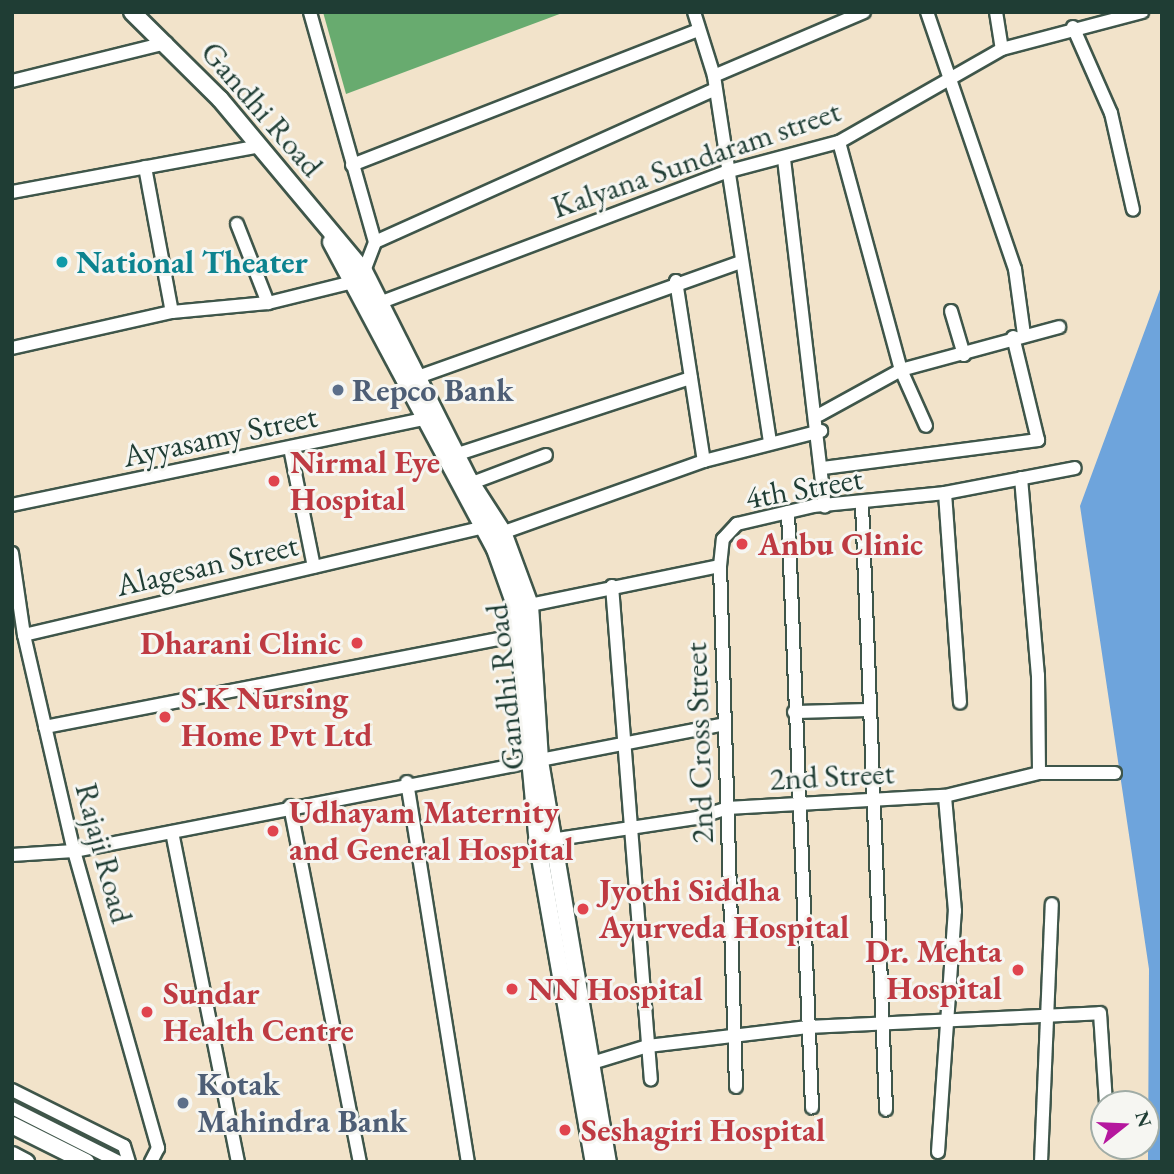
<!DOCTYPE html>
<html>
<head>
<meta charset="utf-8">
<style>
	body { margin:0 }
	#map { position:relative; width:1174px; height:1174px; overflow:hidden; background:#f2e3ca; font-family:"EB Garamond",serif }
	div>[style] { position:absolute }
	[style*='--x'] { left:calc(var(--x)*1px); top:calc(var(--y)*1px); width:calc(var(--w)*1px); rotate:calc(var(--a)*1deg) }
	.forest>* { inset:0; background:#68ab6f }
	.water>* { inset:0; background:#6ea4dc }
	.roads { filter:drop-shadow(2px 0 #3f564a) drop-shadow(-2px 0 #3f564a) drop-shadow(0 2px #3f564a) drop-shadow(0 -2px #3f564a) }
	.minor>* { height:12px; margin:-6px; padding:0 6px; transform-origin:6px; border-radius:6px; background:#fff }
	.major>* { height:16px; margin:-8px; padding:0 8px; transform-origin:8px; border-radius:8px; background:#fff }
	.dots>* { width:19px; height:19px; translate:-50% -50%; box-sizing:border-box; border:4px solid #f6f6f2; border-radius:50% }
	span { translate:-50% -50%; white-space:nowrap; text-align:center; line-height:1.15; -webkit-text-stroke:6px #f6f6f2; paint-order:stroke }
	.street-label { font-size:32px; color:#1f3d34 }
	.culture-label { font-size:32px; color:#0d838f; font-weight:700 }
	.left { translate:0 -50%; text-align:left }
	.service-label { font-size:32px; color:#4e5e75; font-weight:700 }
	.health-label { font-size:32px; color:#be3a42; font-weight:700 }
	.right { translate:-100% -50%; text-align:right }
	.frame { position:absolute; inset:0; border:14px solid #1f3d34; pointer-events:none }
	.north { position:absolute; left:1090px; top:1090px; width:70px; height:70px; box-sizing:border-box; background:#f6f6f2; border:2px solid #a0aca6; border-radius:50%; rotate:72deg; font-size:19px; font-weight:700; line-height:28px; text-align:center; color:#1f3d34 }
	.north::after { content:''; display:block; margin:auto; width:24px; height:32px; background:#b5179e; clip-path:polygon(50% 0,100% 100%,50% 72%,0 100%) }
</style>
</head>
<body>
<div id="map">
	<div class="forest">
		<i style="clip-path:polygon(323px 12px,565px 12px,346px 94px)"></i>
	</div>
	<div class="water">
		<i style="clip-path:polygon(1162px 284px,1162px 1162px,1148px 1162px,1149px 969px,1080px 506px)"></i>
	</div>
	<div class="roads">
		<div class="minor">
			<i style="--x:694;--y:12;--w:67;--a:72.6"></i>
			<i style="--x:714;--y:76;--w:371;--a:81.3"></i>
			<i style="--x:927;--y:12;--w:272;--a:71.1"></i>
			<i style="--x:1015;--y:269;--w:67;--a:82.2"></i>
			<i style="--x:996;--y:12;--w:37;--a:81"></i>
			<i style="--x:1073;--y:27;--w:94;--a:66.2"></i>
			<i style="--x:1111;--y:113;--w:99;--a:77.2"></i>
			<i style="--x:714;--y:76;--w:163;--a:-23.1"></i>
			<i style="--x:12;--y:81;--w:159;--a:-13.9"></i>
			<i style="--x:839;--y:142;--w:236;--a:74.8"></i>
			<i style="--x:901;--y:370;--w:61;--a:65.9"></i>
			<i style="--x:784;--y:159;--w:350;--a:83.3"></i>
			<i style="--x:352;--y:165;--w:371;--a:-21.3"></i>
			<i style="--x:145;--y:167;--w:147;--a:79.5"></i>
			<i style="--x:12;--y:192;--w:252;--a:-10.5"></i>
			<i style="--x:237;--y:224;--w:85;--a:68.6"></i>
			<i style="--x:375;--y:242;--w:371;--a:-24.2"></i>
			<i style="--x:676;--y:281;--w:182;--a:81.2"></i>
			<i style="--x:379;--y:303;--w:371;--a:-20.7"></i>
			<i style="--x:726;--y:172;--w:117;--a:-14.9"></i>
			<i style="--x:839;--y:142;--w:188;--a:-29.7"></i>
			<i style="--x:1002;--y:49;--w:145;--a:-14.8"></i>
			<i style="--x:951;--y:311;--w:46;--a:73.5"></i>
			<i style="--x:12;--y:348;--w:164;--a:-12.7"></i>
			<i style="--x:172;--y:312;--w:96;--a:-5.4"></i>
			<i style="--x:268;--y:303;--w:88;--a:-13.9"></i>
			<i style="--x:353;--y:282;--w:16;--a:-45"></i>
			<i style="--x:364;--y:271;--w:31;--a:-69"></i>
			<i style="--x:375;--y:242;--w:239;--a:-105.8"></i>
			<i style="--x:418;--y:377;--w:343;--a:-19.6"></i>
			<i style="--x:819;--y:415;--w:94;--a:-28.8"></i>
			<i style="--x:901;--y:370;--w:164;--a:-15.2"></i>
			<i style="--x:290;--y:448;--w:121;--a:78.6"></i>
			<i style="--x:458;--y:454;--w:245;--a:-18.1"></i>
			<i style="--x:823;--y:468;--w:217;--a:-7.4"></i>
			<i style="--x:1038;--y:440;--w:106;--a:-103.6"></i>
			<i style="--x:1021;--y:478;--w:198;--a:85.1"></i>
			<i style="--x:1038;--y:675;--w:98;--a:89.4"></i>
			<i style="--x:472;--y:483;--w:79;--a:-20.7"></i>
			<i style="--x:945;--y:493;--w:210;--a:85.9"></i>
			<i style="--x:862;--y:504;--w:606;--a:87.73"></i>
			<i style="--x:12;--y:505;--w:431;--a:-11.8"></i>
			<i style="--x:788;--y:512;--w:596;--a:87.69"></i>
			<i style="--x:496;--y:535;--w:221;--a:-19.6"></i>
			<i style="--x:704;--y:461;--w:121;--a:-14.4"></i>
			<i style="--x:12;--y:553;--w:83;--a:81.7"></i>
			<i style="--x:24;--y:635;--w:222;--a:77"></i>
			<i style="--x:74;--y:851;--w:309;--a:74.2"></i>
			<i style="--x:158;--y:1148;--w:16;--a:117"></i>
			<i style="--x:720;--y:566;--w:521;--a:88.24"></i>
			<i style="--x:612;--y:586;--w:495;--a:85.5"></i>
			<i style="--x:530;--y:605;--w:194;--a:-11.6"></i>
			<i style="--x:720;--y:566;--w:27;--a:-84"></i>
			<i style="--x:723;--y:539;--w:21;--a:-47"></i>
			<i style="--x:737;--y:524;--w:78;--a:-13.3"></i>
			<i style="--x:813;--y:506;--w:133;--a:-5.6"></i>
			<i style="--x:945;--y:493;--w:132;--a:-10.9"></i>
			<i style="--x:24;--y:635;--w:472;--a:-13.2"></i>
			<i style="--x:794;--y:712;--w:76;--a:-1.5"></i>
			<i style="--x:45;--y:727;--w:486;--a:-11"></i>
			<i style="--x:407;--y:782;--w:385;--a:80.9"></i>
			<i style="--x:290;--y:806;--w:363;--a:78.9"></i>
			<i style="--x:172;--y:832;--w:337;--a:78.7"></i>
			<i style="--x:551;--y:840;--w:148;--a:-8.6"></i>
			<i style="--x:697;--y:818;--w:32;--a:-18"></i>
			<i style="--x:727;--y:808;--w:218;--a:-3.2"></i>
			<i style="--x:945;--y:796;--w:97;--a:-13.7"></i>
			<i style="--x:1039;--y:773;--w:76;--a:0"></i>
			<i style="--x:12;--y:855;--w:62;--a:-3.7"></i>
			<i style="--x:74;--y:851;--w:663;--a:-11.04"></i>
			<i style="--x:592;--y:1063;--w:59;--a:-16.9"></i>
			<i style="--x:648;--y:1046;--w:161;--a:-6.8"></i>
			<i style="--x:808;--y:1027;--w:292;--a:-2.7"></i>
			<i style="--x:1100;--y:1013;--w:91;--a:86.2"></i>
			<i style="--x:12;--y:1090;--w:125;--a:26.6"></i>
			<i style="--x:124;--y:1146;--w:17;--a:73"></i>
			<i style="--x:12;--y:1108;--w:120;--a:26.8"></i>
			<i style="--x:938;--y:1152;--w:242;--a:-86"></i>
			<i style="--x:955;--y:911;--w:115;--a:-95"></i>
			<i style="--x:1041;--y:1162;--w:258;--a:-87.6"></i>
		</div>
		<div class="major">
			<i style="--x:132;--y:12;--w:124;--a:44.7"></i>
			<i style="--x:220;--y:99;--w:224;--a:50.1"></i>
			<i style="--x:364;--y:271;--w:232;--a:63.3"></i>
			<i style="--x:468;--y:478;--w:64;--a:57.1"></i>
			<i style="--x:503;--y:532;--w:78;--a:69.7"></i>
			<i style="--x:530;--y:605;--w:156;--a:86.3"></i>
			<i style="--x:540;--y:761;--w:407;--a:80.4"></i>
			<i style="--x:331;--y:242;--w:348;--a:61.9"></i>
			<i style="--x:495;--y:549;--w:63;--a:70.4"></i>
			<i style="--x:516;--y:608;--w:239;--a:84.7"></i>
			<i style="--x:538;--y:846;--w:321;--a:80"></i>
			<i style="--x:12;--y:1125;--w:83;--a:26.6"></i>
			<i style="--x:12;--y:1155;--w:16;--a:27"></i>
		</div>
	</div>
	<div class="dots">
		<i style="left:62px;top:262px;background:#0f9aa8"></i>
		<i style="left:338px;top:390px;background:#5c6f8a"></i>
		<i style="left:274px;top:481px;background:#e0444e"></i>
		<i style="left:742px;top:544px;background:#e0444e"></i>
		<i style="left:357px;top:643px;background:#e0444e"></i>
		<i style="left:165px;top:717px;background:#e0444e"></i>
		<i style="left:273px;top:831px;background:#e0444e"></i>
		<i style="left:583px;top:909px;background:#e0444e"></i>
		<i style="left:1018px;top:970px;background:#e0444e"></i>
		<i style="left:512px;top:989px;background:#e0444e"></i>
		<i style="left:147px;top:1012px;background:#e0444e"></i>
		<i style="left:183px;top:1103px;background:#5c6f8a"></i>
		<i style="left:565px;top:1130px;background:#e0444e"></i>
	</div>
	<div class="street-label">
		<span style="left:262px;top:109px;rotate:49deg">Gandhi Road</span>
		<span style="left:696px;top:159px;rotate:-19deg">Kalyana Sundaram street</span>
		<span style="left:220px;top:436px;rotate:-12deg">Ayyasamy Street</span>
		<span style="left:804px;top:488px;rotate:-10deg">4th Street</span>
		<span style="left:207px;top:565px;rotate:-13deg">Alagesan Street</span>
		<span style="left:505px;top:687px;rotate:-96deg">Gandhi Road</span>
		<span style="left:699px;top:743px;rotate:-92deg">2nd Cross Street</span>
		<span style="left:832px;top:776px;rotate:-3deg">2nd Street</span>
		<span style="left:104px;top:853px;rotate:75deg">Rajaji Road</span>
	</div>
	<div class="culture-label">
		<span class="left" style="left:76px;top:262px">National Theater</span>
	</div>
	<div class="service-label">
		<span class="left" style="left:352px;top:390px">Repco Bank</span>
		<span class="left" style="left:197px;top:1103px">Kotak<br>Mahindra Bank</span>
	</div>
	<div class="health-label">
		<span class="left" style="left:290px;top:481px">Nirmal Eye<br>Hospital</span>
		<span class="left" style="left:758px;top:544px">Anbu Clinic</span>
		<span class="right" style="left:341px;top:643px">Dharani Clinic</span>
		<span class="left" style="left:181px;top:717px">S K Nursing<br>Home Pvt Ltd</span>
		<span class="left" style="left:289px;top:831px">Udhayam Maternity<br>and General Hospital</span>
		<span class="left" style="left:599px;top:909px">Jyothi Siddha<br>Ayurveda Hospital</span>
		<span class="right" style="left:1002px;top:970px">Dr. Mehta<br>Hospital</span>
		<span class="left" style="left:528px;top:989px">NN Hospital</span>
		<span class="left" style="left:163px;top:1012px">Sundar<br>Health Centre</span>
		<span class="left" style="left:581px;top:1130px">Seshagiri Hospital</span>
	</div>
	<div class="frame"></div>
	<div class="north">N</div>
</div>
</body>
</html>
